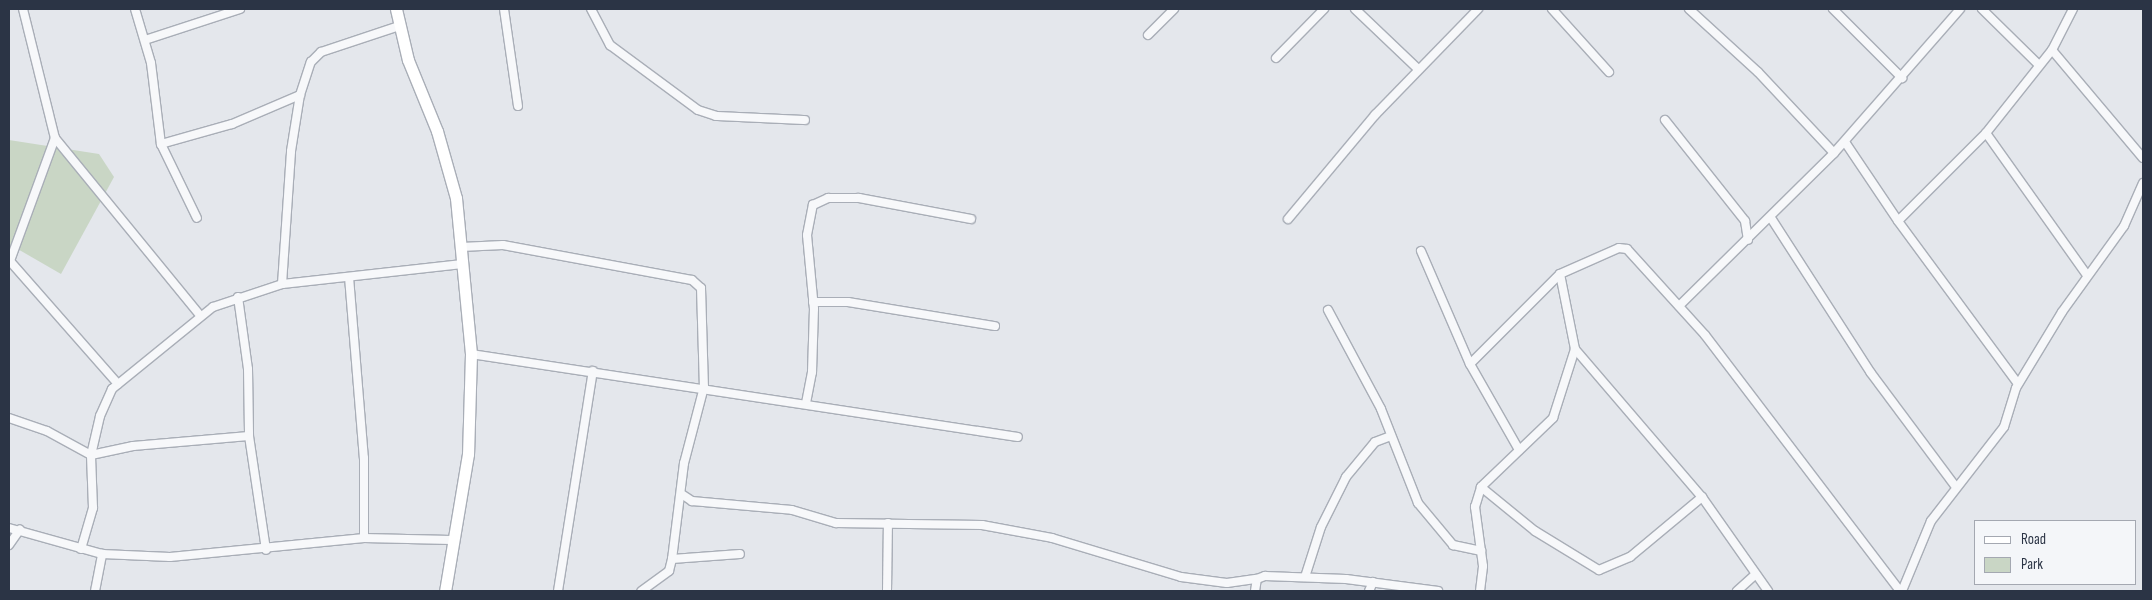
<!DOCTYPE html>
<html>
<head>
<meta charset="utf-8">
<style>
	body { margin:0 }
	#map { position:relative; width:2152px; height:600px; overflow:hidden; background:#e4e7ec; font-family:"Sofia Sans Condensed",sans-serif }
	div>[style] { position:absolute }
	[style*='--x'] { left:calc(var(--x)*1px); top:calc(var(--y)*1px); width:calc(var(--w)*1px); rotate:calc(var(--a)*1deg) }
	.green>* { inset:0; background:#c9d6c5 }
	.roads { filter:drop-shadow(1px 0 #a9aeb7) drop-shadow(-1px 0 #a9aeb7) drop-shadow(0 1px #a9aeb7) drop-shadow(0 -1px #a9aeb7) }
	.street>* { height:8px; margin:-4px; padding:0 4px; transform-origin:4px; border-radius:4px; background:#f7f8fa }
	.secondary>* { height:11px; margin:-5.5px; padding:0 5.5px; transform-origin:5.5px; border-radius:5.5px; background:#fff }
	span { translate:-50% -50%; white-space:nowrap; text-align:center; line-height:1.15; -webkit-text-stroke:4px #f4f6f9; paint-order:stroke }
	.frame { position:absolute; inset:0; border:10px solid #2b3445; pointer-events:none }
	.legend { position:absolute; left:1974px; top:520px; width:162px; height:65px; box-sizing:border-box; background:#f4f6f9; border:1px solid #a4a8b1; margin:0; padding:6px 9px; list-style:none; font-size:15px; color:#2b3445 }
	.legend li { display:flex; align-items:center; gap:10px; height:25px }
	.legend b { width:25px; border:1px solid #a4a8b1 }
</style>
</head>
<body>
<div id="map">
	<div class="green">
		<i style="clip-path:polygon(9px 140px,99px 154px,114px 177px,61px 274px,9px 244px)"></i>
	</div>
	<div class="roads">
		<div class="street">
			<i style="--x:23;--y:9;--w:133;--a:76.1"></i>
			<i style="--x:55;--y:138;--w:227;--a:50.7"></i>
			<i style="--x:135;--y:9;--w:56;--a:73.5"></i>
			<i style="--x:151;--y:63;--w:82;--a:83"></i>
			<i style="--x:161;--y:144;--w:82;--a:64.1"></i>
			<i style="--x:504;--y:9;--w:98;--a:81.8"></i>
			<i style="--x:591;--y:9;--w:41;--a:62.2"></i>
			<i style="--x:610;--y:45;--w:109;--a:36.5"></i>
			<i style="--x:698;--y:110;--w:19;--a:18"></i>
			<i style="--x:716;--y:116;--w:89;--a:2.6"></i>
			<i style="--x:1355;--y:9;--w:87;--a:43.6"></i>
			<i style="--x:1552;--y:9;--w:85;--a:47.9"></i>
			<i style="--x:1689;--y:9;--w:93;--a:42.4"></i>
			<i style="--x:1758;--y:72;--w:111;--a:46.8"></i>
			<i style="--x:1833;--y:9;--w:98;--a:45"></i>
			<i style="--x:1982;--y:9;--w:80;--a:44.5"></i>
			<i style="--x:2073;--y:9;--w:46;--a:117.1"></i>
			<i style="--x:2052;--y:50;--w:106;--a:128.5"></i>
			<i style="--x:1986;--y:133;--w:174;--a:54.6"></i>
			<i style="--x:1148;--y:35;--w:37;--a:-45"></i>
			<i style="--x:145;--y:40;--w:100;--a:-18.1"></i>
			<i style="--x:2052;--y:50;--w:141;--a:49.9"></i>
			<i style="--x:1276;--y:58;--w:69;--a:-45.6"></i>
			<i style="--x:1665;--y:120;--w:129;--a:51.6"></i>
			<i style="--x:1745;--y:221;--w:19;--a:81"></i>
			<i style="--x:1986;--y:133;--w:124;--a:135"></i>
			<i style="--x:1898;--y:221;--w:202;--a:53.6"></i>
			<i style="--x:1845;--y:142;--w:95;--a:56.1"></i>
			<i style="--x:161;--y:144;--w:74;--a:-15.7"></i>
			<i style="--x:232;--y:124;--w:74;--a:-23.1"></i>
			<i style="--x:1771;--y:218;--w:184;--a:57.2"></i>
			<i style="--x:1871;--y:373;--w:142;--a:53.3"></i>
			<i style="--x:1288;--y:219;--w:136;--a:-50.1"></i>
			<i style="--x:1375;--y:115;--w:148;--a:-45.8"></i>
			<i style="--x:461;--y:247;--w:42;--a:-2.7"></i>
			<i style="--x:503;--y:245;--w:192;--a:10.5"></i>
			<i style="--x:692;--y:280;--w:12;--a:42"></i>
			<i style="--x:701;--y:288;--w:99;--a:88.3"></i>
			<i style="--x:704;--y:387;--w:79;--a:104.7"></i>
			<i style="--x:684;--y:463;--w:97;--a:97.1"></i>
			<i style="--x:672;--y:559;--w:12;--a:104"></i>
			<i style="--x:669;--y:571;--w:34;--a:144"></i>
			<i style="--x:1421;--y:251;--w:123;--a:66.6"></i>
			<i style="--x:1470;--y:364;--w:99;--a:60.3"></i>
			<i style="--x:9;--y:260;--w:165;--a:48.7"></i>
			<i style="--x:10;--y:261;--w:131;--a:-69.9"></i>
			<i style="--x:1560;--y:274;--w:76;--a:78.7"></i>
			<i style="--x:1575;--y:349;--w:195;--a:49.4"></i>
			<i style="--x:1702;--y:497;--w:115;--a:54.9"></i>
			<i style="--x:349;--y:277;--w:182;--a:85.3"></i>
			<i style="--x:364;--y:458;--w:80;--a:90"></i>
			<i style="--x:282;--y:284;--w:133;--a:-86.1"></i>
			<i style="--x:291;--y:151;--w:57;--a:-80.9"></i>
			<i style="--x:300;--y:95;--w:35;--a:-72"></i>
			<i style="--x:311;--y:62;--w:14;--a:-45"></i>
			<i style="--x:321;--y:52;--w:82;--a:-18.4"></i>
			<i style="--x:238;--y:297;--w:73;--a:82.1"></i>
			<i style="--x:248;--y:369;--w:67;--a:89.1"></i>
			<i style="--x:249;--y:436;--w:115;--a:81.5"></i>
			<i style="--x:813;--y:302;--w:35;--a:0"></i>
			<i style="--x:848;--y:302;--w:149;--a:9.3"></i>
			<i style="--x:1679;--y:306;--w:218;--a:-44.6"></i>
			<i style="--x:1834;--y:153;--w:191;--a:-48.8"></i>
			<i style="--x:1328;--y:310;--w:112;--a:61.8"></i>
			<i style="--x:1381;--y:409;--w:101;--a:68.5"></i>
			<i style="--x:1418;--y:503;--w:55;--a:50.2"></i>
			<i style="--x:1453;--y:545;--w:29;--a:12"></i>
			<i style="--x:471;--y:354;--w:553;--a:8.63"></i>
			<i style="--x:1470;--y:364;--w:127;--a:-45"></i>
			<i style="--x:1560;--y:274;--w:64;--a:-23.8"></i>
			<i style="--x:1619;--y:248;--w:8;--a:7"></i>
			<i style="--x:1627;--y:249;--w:116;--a:47.8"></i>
			<i style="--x:1705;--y:335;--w:322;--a:52.7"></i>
			<i style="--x:806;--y:403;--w:32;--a:-79"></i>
			<i style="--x:812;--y:372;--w:63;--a:-88.2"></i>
			<i style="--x:814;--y:309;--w:74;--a:-95.4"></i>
			<i style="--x:807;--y:235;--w:31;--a:-79"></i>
			<i style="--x:813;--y:205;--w:17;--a:-25"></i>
			<i style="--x:828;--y:198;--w:31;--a:0"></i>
			<i style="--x:859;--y:198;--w:114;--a:10.6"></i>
			<i style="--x:9;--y:418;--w:40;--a:18.9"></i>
			<i style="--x:47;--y:431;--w:50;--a:28.6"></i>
			<i style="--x:91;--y:455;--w:40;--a:-77"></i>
			<i style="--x:100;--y:416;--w:30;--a:-66"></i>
			<i style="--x:112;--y:389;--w:130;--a:-39.1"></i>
			<i style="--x:213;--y:307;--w:73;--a:-18.4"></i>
			<i style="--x:282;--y:284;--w:182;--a:-6.3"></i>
			<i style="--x:1481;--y:487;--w:70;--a:39.2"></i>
			<i style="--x:1535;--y:531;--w:75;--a:31.4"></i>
			<i style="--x:1599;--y:570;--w:34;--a:-23"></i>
			<i style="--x:1630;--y:557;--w:94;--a:-39.8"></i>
			<i style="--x:683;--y:495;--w:11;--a:34"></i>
			<i style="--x:692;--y:501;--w:100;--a:5.1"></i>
			<i style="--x:792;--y:510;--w:46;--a:16.5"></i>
			<i style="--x:836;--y:523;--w:146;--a:0.8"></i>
			<i style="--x:982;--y:525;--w:71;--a:10.5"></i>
			<i style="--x:1052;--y:538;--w:135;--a:16.8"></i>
			<i style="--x:1181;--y:577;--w:46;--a:7.4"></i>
			<i style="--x:1227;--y:583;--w:30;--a:-8"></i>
			<i style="--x:9;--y:528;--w:97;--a:15.6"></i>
			<i style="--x:102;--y:554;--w:68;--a:2.5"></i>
			<i style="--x:170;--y:557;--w:195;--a:-5.6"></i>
			<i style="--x:364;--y:538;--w:87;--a:1.3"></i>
			<i style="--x:9;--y:545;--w:19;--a:-55"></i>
			<i style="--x:81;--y:549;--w:43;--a:-73.7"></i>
			<i style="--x:93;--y:508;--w:53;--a:-92.2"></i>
			<i style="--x:91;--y:455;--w:43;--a:-12.1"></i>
			<i style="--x:133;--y:446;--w:116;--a:-4.9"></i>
			<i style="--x:672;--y:559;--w:68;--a:-4.2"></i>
			<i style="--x:1305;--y:577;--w:52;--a:-72.3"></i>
			<i style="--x:1321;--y:527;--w:56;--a:-63.4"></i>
			<i style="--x:1346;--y:477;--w:45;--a:-50.4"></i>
			<i style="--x:1375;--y:442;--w:17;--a:-21"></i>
			<i style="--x:95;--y:591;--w:38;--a:-79"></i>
			<i style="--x:558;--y:591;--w:223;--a:-81"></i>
			<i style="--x:887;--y:591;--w:68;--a:-89.2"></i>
			<i style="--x:1255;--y:591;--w:12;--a:-81"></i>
			<i style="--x:1257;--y:579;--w:9;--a:-21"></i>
			<i style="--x:1265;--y:576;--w:81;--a:2.1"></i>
			<i style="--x:1346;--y:579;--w:93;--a:7.4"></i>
			<i style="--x:1369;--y:591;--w:10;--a:-66"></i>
			<i style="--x:1480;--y:591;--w:25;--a:-83"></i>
			<i style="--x:1483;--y:566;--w:60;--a:-97.7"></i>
			<i style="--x:1475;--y:507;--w:21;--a:-73"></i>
			<i style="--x:1481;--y:487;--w:100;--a:-43.8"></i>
			<i style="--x:1553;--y:418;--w:72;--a:-72.3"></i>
			<i style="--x:1737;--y:591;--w:25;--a:-42"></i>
			<i style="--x:1902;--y:591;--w:76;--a:-67.5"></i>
			<i style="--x:1931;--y:521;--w:119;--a:-52.2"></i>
			<i style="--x:2004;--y:427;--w:41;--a:-72.9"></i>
			<i style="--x:2016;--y:388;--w:89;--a:-58.8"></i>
			<i style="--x:2062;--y:312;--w:106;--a:-54.2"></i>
			<i style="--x:2124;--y:226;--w:47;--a:-66.2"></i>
		</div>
		<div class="secondary">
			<i style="--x:396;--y:9;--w:52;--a:76.8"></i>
			<i style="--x:408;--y:60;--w:77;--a:67.8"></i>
			<i style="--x:437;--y:131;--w:70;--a:74.2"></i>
			<i style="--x:456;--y:198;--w:157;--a:84.5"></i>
			<i style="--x:471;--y:354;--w:100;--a:91.7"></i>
			<i style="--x:468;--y:454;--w:139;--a:99.5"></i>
		</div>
	</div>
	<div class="frame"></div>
	<ul class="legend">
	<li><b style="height:6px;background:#fff"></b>Road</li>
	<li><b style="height:14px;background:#c9d6c5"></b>Park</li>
	</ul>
</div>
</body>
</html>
